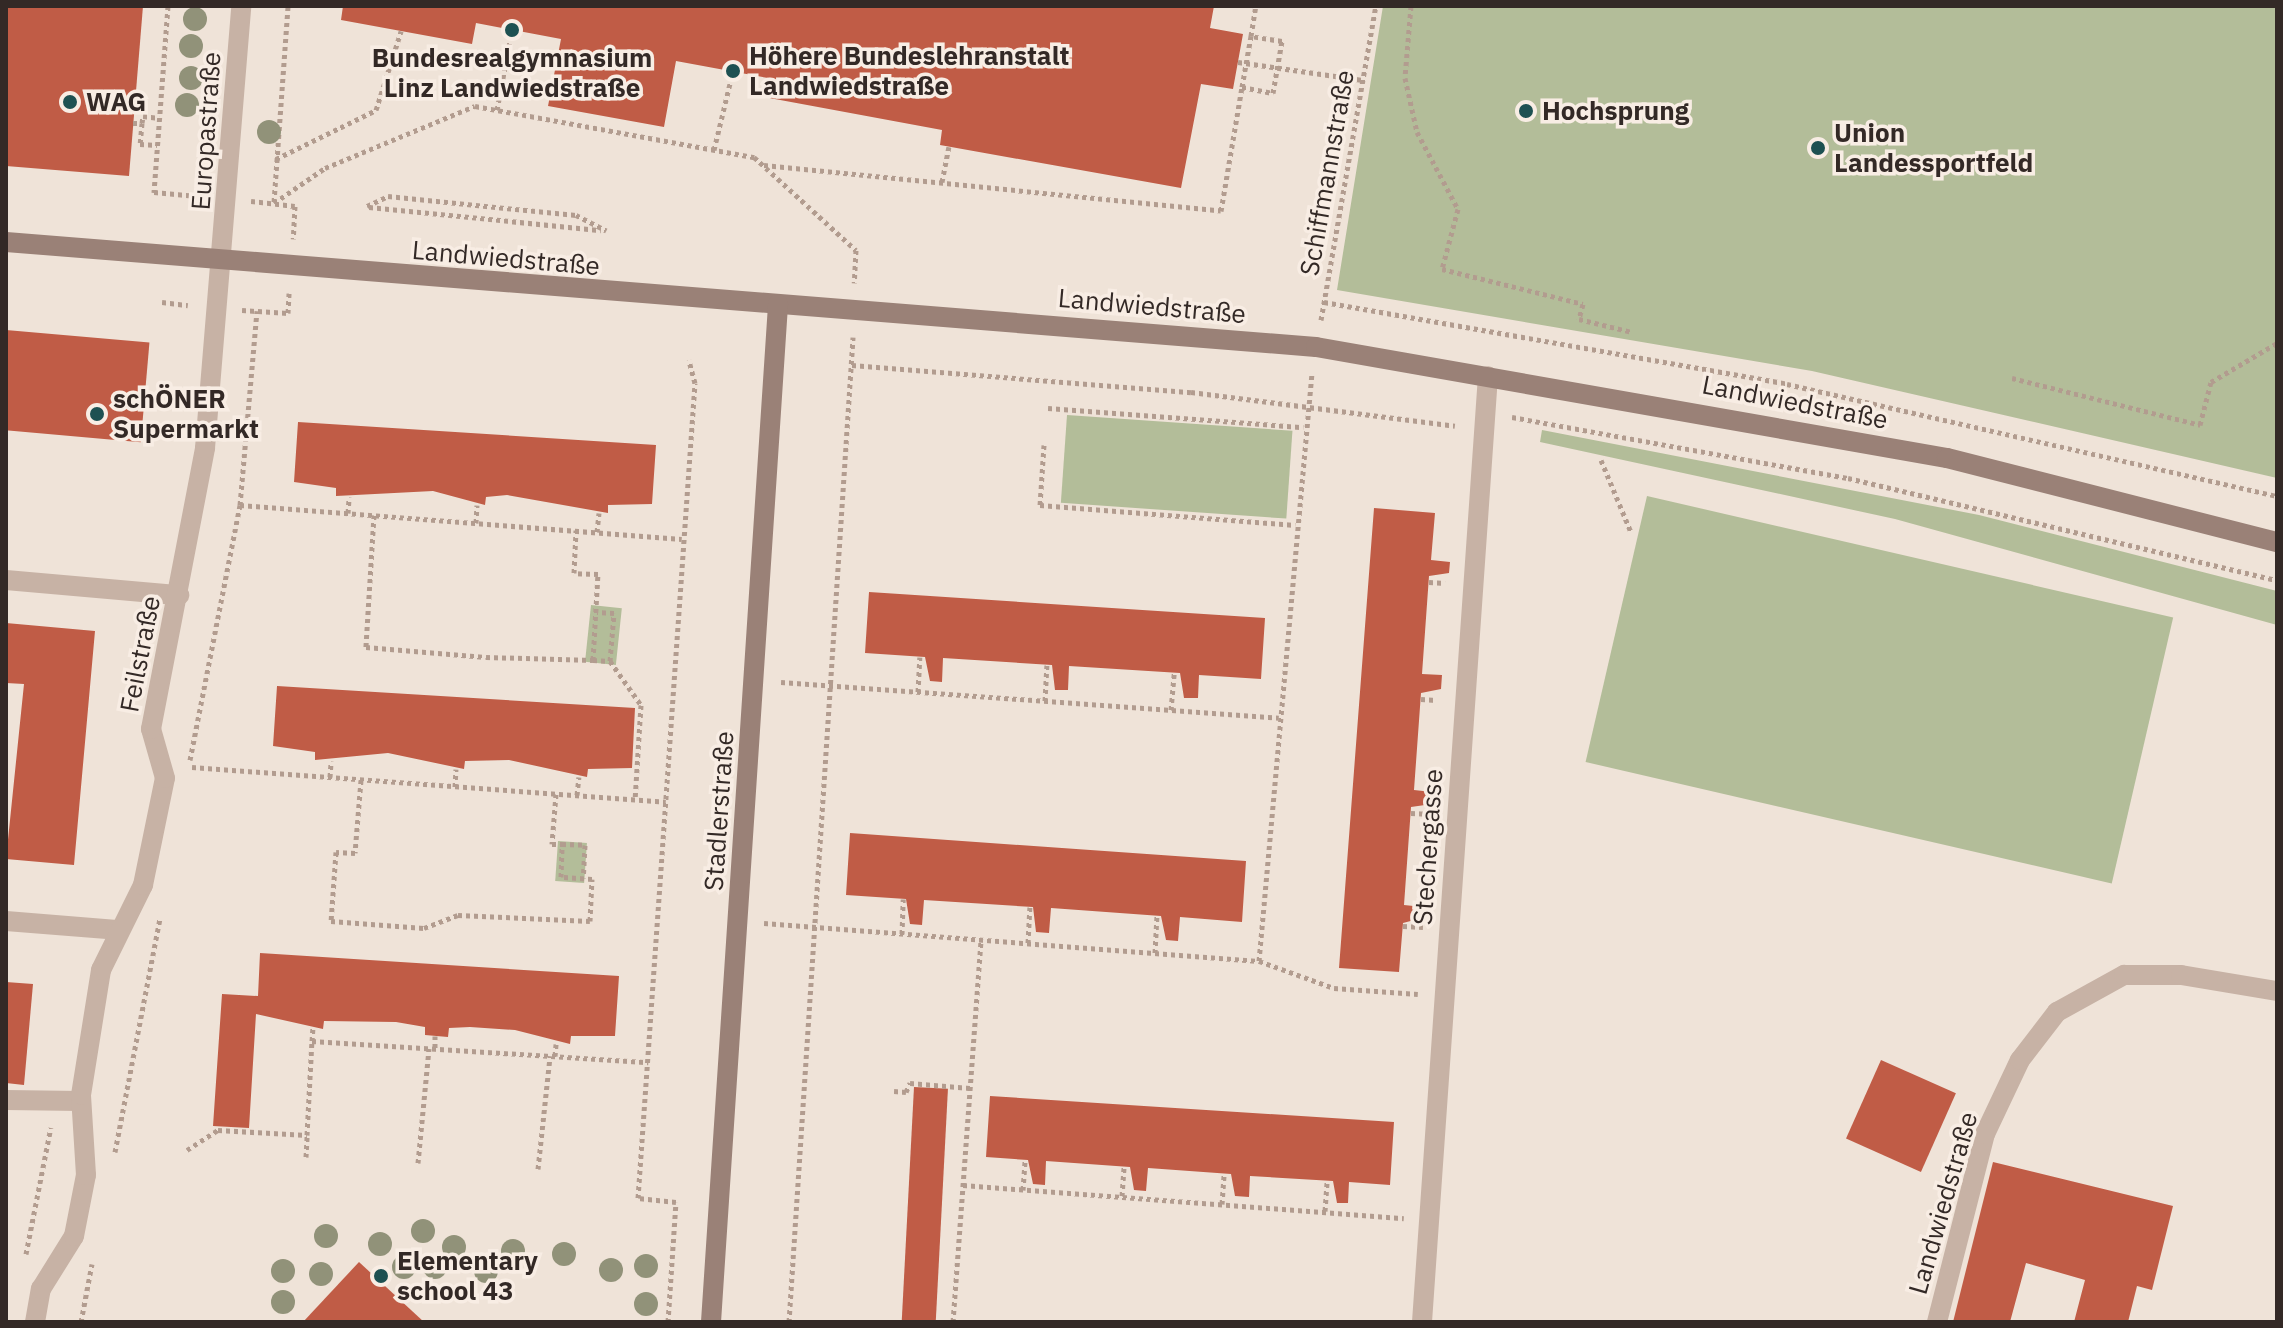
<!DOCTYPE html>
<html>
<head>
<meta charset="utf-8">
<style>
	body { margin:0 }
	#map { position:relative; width:2283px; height:1328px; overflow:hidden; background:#efe3d8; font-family:"IBM Plex Sans",sans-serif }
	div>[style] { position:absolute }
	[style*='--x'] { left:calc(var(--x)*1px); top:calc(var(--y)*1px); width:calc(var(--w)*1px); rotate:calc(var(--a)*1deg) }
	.green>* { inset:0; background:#b3bd99; transform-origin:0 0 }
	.building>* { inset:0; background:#c05c46; transform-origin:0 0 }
	.path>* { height:5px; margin-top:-2.5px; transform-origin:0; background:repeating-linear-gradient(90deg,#b29c8f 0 4px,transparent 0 8px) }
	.service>* { height:20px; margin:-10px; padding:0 10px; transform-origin:10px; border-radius:10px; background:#c7b2a5 }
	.minor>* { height:20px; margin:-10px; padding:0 10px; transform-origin:10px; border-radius:10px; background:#c7b2a5 }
	.secondary>* { height:20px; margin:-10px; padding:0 10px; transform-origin:10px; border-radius:10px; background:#9a8177 }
	.trees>* { width:24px; height:24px; margin:-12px; border-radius:50%; background:#919279 }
	.dots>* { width:22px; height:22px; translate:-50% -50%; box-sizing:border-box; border:4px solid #f8ede4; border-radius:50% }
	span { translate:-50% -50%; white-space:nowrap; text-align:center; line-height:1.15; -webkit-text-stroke:7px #f8ede4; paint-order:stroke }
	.poi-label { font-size:26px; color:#332926; font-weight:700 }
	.left { translate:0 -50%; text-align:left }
	.street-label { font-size:26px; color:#332926 }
	.frame { position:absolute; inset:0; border:8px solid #332926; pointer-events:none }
</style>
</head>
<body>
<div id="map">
	<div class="green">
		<i style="clip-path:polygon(1383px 6px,2277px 6px,2277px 478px,1812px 371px,1337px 290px)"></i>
		<i style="left:1067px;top:415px;width:226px;height:88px;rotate:4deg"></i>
		<i style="clip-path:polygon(1542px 430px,1979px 515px,2277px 591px,2277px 625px,1895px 519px,1540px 442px)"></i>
		<i style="left:1647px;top:496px;width:540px;height:273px;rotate:13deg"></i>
		<i style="left:591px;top:605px;width:31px;height:57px;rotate:6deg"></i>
		<i style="left:558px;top:841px;width:29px;height:40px;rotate:4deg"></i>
	</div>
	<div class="building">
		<i style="clip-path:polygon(6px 6px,143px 6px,129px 176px,6px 166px)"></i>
		<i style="clip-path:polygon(343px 6px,1214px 6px,1210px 28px,1243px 34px,1233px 89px,1201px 84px,1181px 188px,940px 145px,942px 130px,764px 97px,768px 78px,676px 61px,664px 127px,548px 106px,561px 39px,476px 23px,472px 44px,341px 20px)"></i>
		<i style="left:6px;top:330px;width:144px;height:100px;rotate:5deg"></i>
		<i style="clip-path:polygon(298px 422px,656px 445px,652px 504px,608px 505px,608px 513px,507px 495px,486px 497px,485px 505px,433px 491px,336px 496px,336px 488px,294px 482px)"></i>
		<i style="clip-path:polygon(1374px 508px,1435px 513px,1431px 560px,1450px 562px,1449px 573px,1429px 576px,1422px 674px,1442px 675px,1441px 689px,1421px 693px,1414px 790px,1432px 792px,1432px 804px,1411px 807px,1404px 905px,1423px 907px,1422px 918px,1403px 923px,1399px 972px,1339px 968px)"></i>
		<i style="clip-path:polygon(869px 592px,1265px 618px,1261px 679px,1199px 675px,1198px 698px,1184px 698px,1180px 673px,1069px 666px,1068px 690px,1055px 690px,1052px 665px,943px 658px,942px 682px,930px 681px,925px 657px,865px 653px)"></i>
		<i style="clip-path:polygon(6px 623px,95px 631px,74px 865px,6px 859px,24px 684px,6px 683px)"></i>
		<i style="clip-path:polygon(277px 686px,635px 708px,632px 768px,588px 769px,587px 777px,509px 760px,465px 761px,464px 769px,388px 753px,315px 760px,315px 752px,273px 746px)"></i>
		<i style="clip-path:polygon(850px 833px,1246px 861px,1242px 922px,1180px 917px,1178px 941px,1166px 940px,1161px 916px,1051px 908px,1049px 933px,1036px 932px,1033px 907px,924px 900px,922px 925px,910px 924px,906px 899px,846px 895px)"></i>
		<i style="clip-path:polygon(260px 953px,619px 976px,615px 1036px,571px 1036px,570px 1044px,515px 1030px,470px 1027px,449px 1028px,448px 1037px,425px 1035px,425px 1027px,396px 1022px,324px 1021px,323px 1029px,256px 1014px,249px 1128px,213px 1126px,222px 994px,258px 996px)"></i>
		<i style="clip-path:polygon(6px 982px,33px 984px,24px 1085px,6px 1083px)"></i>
		<i style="left:1881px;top:1060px;width:82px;height:86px;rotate:24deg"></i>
		<i style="left:914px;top:1087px;width:34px;height:236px;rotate:3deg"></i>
		<i style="clip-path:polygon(990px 1096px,1394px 1122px,1390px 1185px,1349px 1182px,1348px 1203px,1337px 1203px,1333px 1181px,1250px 1176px,1249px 1197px,1235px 1196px,1231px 1174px,1148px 1168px,1146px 1191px,1134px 1190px,1130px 1167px,1046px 1161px,1045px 1185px,1033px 1184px,1028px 1160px,986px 1157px)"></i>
		<i style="clip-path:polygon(1993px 1162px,2173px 1206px,2152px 1290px,2137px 1286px,2128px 1322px,2074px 1322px,2085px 1280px,2026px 1263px,2010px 1322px,1953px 1322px)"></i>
		<i style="clip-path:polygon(359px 1262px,424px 1322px,303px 1322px)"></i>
	</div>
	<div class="path">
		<i style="--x:168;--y:6;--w:187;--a:94.3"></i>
		<i style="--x:154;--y:192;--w:43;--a:5.3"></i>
		<i style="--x:1411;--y:6;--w:72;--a:94.8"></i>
		<i style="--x:1405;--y:78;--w:55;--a:77.5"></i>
		<i style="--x:1417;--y:132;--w:87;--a:62"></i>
		<i style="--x:1458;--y:209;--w:62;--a:104.9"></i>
		<i style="--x:1442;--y:269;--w:145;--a:13.9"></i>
		<i style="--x:1583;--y:304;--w:16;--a:105"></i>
		<i style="--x:1579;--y:319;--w:55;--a:13.8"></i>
		<i style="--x:1238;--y:62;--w:126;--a:8.2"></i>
		<i style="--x:1242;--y:87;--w:52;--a:-80"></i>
		<i style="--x:497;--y:110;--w:81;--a:-79.4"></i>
		<i style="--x:133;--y:123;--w:9;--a:0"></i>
		<i style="--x:142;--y:123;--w:21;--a:95"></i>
		<i style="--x:140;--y:144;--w:17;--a:3"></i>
		<i style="--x:142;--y:123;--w:7;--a:-82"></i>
		<i style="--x:143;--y:116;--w:16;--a:7"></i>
		<i style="--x:714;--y:150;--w:81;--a:-76.5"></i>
		<i style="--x:276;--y:159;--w:111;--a:-26.1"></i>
		<i style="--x:376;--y:110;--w:83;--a:-72.4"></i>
		<i style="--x:764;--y:165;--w:459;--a:5.7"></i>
		<i style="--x:1221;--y:211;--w:126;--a:-80.4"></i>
		<i style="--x:1242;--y:87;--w:32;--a:11"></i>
		<i style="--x:1273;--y:93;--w:53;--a:-80.2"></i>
		<i style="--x:1282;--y:41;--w:31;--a:-171"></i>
		<i style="--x:1251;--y:36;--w:30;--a:-81"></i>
		<i style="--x:942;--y:182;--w:36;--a:-79"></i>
		<i style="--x:251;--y:201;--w:44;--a:6.5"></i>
		<i style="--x:295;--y:206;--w:33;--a:93"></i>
		<i style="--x:274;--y:202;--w:196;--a:-85.9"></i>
		<i style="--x:274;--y:203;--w:62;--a:-34.5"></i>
		<i style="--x:325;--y:168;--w:162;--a:-22.5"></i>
		<i style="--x:475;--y:106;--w:284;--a:10.4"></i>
		<i style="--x:754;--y:157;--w:138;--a:42.4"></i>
		<i style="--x:856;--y:250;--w:33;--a:93"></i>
		<i style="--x:367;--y:206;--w:23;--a:-25"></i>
		<i style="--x:388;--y:196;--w:189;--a:5.8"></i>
		<i style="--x:576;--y:215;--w:34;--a:27"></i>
		<i style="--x:369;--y:207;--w:233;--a:5.7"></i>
		<i style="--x:162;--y:302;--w:26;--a:7"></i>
		<i style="--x:1324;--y:302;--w:470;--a:10"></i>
		<i style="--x:1787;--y:384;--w:503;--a:12.88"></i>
		<i style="--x:242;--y:310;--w:46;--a:3.7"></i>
		<i style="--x:288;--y:313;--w:20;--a:-87"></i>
		<i style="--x:1321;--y:320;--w:319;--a:-80.1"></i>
		<i style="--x:852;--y:365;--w:340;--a:4.6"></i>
		<i style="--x:1191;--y:392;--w:266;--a:7.3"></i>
		<i style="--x:2012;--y:378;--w:194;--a:14"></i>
		<i style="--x:2200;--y:425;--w:44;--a:-75.7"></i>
		<i style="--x:2211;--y:382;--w:77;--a:-30.6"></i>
		<i style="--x:1048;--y:408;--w:256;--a:4.3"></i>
		<i style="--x:1512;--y:417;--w:341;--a:10.3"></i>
		<i style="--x:1848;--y:478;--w:441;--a:13.4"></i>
		<i style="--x:1044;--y:445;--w:60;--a:93.8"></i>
		<i style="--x:1040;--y:505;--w:256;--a:4.5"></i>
		<i style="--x:1601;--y:460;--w:78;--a:67.4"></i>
		<i style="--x:240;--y:505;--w:443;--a:4.4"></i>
		<i style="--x:348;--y:513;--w:16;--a:-86"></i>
		<i style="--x:374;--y:515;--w:132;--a:93.5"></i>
		<i style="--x:366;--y:647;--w:120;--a:4.8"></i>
		<i style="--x:486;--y:657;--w:107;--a:1.6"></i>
		<i style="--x:593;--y:660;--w:86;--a:-86.7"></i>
		<i style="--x:598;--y:574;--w:24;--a:-178"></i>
		<i style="--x:574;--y:573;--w:43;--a:-87.3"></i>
		<i style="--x:476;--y:523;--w:18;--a:-87"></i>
		<i style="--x:597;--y:532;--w:19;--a:-84"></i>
		<i style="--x:1429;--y:582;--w:16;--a:4"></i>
		<i style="--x:593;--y:660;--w:17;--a:3"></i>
		<i style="--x:610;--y:661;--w:48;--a:-85.2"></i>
		<i style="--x:614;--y:613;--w:17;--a:-177"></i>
		<i style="--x:610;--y:661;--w:54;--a:54.8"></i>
		<i style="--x:641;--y:705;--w:95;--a:93.6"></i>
		<i style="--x:781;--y:682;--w:499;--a:4.1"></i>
		<i style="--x:918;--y:692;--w:35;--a:-87"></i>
		<i style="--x:1421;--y:699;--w:15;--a:4"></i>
		<i style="--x:1045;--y:701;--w:36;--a:-87"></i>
		<i style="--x:1171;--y:710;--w:37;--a:-85"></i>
		<i style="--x:190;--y:760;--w:260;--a:-78.9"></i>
		<i style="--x:240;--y:505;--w:195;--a:-85"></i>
		<i style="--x:192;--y:767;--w:475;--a:4.2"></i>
		<i style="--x:330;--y:777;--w:16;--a:-86"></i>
		<i style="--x:361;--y:780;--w:73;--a:94.7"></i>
		<i style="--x:355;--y:853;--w:19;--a:-177"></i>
		<i style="--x:336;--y:852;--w:69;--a:94.1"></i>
		<i style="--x:331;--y:921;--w:93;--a:4.3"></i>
		<i style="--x:424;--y:928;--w:36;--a:-21"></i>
		<i style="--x:458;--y:915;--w:132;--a:2.6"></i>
		<i style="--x:590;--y:921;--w:42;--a:-87.3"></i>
		<i style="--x:592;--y:879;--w:31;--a:-176"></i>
		<i style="--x:561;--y:877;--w:33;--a:-88"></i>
		<i style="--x:562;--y:844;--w:23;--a:2"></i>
		<i style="--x:585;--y:845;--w:33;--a:93"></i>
		<i style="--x:455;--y:787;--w:18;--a:-87"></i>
		<i style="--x:556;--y:794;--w:50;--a:94.6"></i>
		<i style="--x:552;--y:844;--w:10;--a:0"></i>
		<i style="--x:577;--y:795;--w:18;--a:-84"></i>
		<i style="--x:1411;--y:813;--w:21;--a:3"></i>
		<i style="--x:764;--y:923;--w:496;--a:4.4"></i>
		<i style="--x:1259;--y:961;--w:590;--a:-84.85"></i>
		<i style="--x:1403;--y:926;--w:20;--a:3"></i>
		<i style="--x:902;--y:934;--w:35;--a:-88"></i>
		<i style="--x:1028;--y:943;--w:36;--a:-87"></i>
		<i style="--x:1155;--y:953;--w:38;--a:-87"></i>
		<i style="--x:1259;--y:961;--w:80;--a:19.8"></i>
		<i style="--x:1334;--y:988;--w:84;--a:4.1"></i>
		<i style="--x:435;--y:1036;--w:13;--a:90"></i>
		<i style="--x:312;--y:1041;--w:13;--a:-86"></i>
		<i style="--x:555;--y:1056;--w:12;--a:-85"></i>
		<i style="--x:894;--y:1091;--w:12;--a:5"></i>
		<i style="--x:906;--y:1092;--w:10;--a:-66"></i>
		<i style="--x:910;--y:1083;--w:60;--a:4.8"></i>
		<i style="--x:187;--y:1150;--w:37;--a:-33"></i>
		<i style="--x:218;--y:1130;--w:89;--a:3.2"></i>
		<i style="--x:307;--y:1135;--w:94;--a:-87"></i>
		<i style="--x:312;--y:1041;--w:337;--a:3.6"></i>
		<i style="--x:115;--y:1152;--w:237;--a:-79.1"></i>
		<i style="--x:306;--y:1157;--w:22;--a:-87"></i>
		<i style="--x:418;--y:1163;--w:115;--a:-84.5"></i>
		<i style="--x:538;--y:1169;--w:114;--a:-83.9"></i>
		<i style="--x:963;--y:1185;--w:442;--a:4.3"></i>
		<i style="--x:1023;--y:1190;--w:30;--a:-86"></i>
		<i style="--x:1122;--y:1196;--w:30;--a:-86"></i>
		<i style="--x:1222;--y:1204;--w:30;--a:-86"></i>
		<i style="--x:1325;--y:1211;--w:30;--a:-86"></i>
		<i style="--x:26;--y:1254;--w:129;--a:-78.9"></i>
		<i style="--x:81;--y:1322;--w:59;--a:-79.3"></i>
		<i style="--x:668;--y:1322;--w:120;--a:-86.2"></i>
		<i style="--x:676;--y:1202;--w:38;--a:-174"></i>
		<i style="--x:638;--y:1198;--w:817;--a:-86"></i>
		<i style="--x:695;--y:383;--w:24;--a:-105"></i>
		<i style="--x:789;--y:1322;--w:987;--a:-86.28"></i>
		<i style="--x:953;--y:1322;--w:384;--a:-85.8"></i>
	</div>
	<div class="service">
		<i style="--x:6;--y:580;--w:174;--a:5"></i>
		<i style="--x:6;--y:1100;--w:74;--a:0.8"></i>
	</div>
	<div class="minor">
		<i style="--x:6;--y:921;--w:111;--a:4.6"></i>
		<i style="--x:35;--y:1322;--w:34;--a:-80"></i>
		<i style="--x:41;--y:1289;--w:62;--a:-58.1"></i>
		<i style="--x:74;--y:1236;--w:62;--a:-78.9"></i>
		<i style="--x:86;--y:1175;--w:80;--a:-93.6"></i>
		<i style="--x:81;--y:1095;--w:127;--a:-80.9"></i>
		<i style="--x:101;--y:970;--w:95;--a:-63.7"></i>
		<i style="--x:143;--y:885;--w:109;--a:-78.4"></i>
		<i style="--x:165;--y:778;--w:51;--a:-105.9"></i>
		<i style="--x:151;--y:729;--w:286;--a:-79.1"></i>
		<i style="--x:205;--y:448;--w:443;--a:-85.3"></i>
		<i style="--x:1422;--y:1322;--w:948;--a:-86.01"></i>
		<i style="--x:1937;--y:1322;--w:194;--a:-75.7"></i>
		<i style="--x:1985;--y:1134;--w:82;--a:-64.7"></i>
		<i style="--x:2020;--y:1060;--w:61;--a:-52.4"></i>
		<i style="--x:2057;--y:1012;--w:77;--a:-28.9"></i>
		<i style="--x:2124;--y:975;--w:57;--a:0"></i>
		<i style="--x:2181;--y:975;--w:97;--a:9.5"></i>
	</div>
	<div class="secondary">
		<i style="--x:6;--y:242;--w:1314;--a:4.58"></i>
		<i style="--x:1316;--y:347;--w:641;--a:9.98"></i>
		<i style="--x:1947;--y:458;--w:341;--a:14.3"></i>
		<i style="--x:711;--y:1322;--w:1020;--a:-86.23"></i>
	</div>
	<div class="trees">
		<i style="left:195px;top:19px"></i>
		<i style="left:191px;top:46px"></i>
		<i style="left:191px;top:78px"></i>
		<i style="left:187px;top:105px"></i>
		<i style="left:269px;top:132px"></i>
		<i style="left:423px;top:1231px"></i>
		<i style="left:326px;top:1236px"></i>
		<i style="left:380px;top:1244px"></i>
		<i style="left:454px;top:1247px"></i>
		<i style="left:513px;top:1251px"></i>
		<i style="left:564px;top:1254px"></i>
		<i style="left:646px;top:1266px"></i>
		<i style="left:404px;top:1267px"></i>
		<i style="left:435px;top:1267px"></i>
		<i style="left:611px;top:1270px"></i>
		<i style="left:283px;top:1271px"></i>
		<i style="left:486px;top:1271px"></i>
		<i style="left:321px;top:1274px"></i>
		<i style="left:283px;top:1302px"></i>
		<i style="left:646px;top:1304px"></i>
	</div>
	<div class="dots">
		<i style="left:512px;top:30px;background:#1e5152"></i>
		<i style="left:733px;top:71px;background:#1e5152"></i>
		<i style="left:70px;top:102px;background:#1e5152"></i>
		<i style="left:1526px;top:111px;background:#1e5152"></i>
		<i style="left:1818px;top:148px;background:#1e5152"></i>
		<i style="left:97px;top:414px;background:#1e5152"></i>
		<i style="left:381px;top:1276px;background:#1e5152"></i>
	</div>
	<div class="poi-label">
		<span class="left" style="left:749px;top:71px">Höhere Bundeslehranstalt<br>Landwiedstraße</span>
		<span style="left:512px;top:73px">Bundesrealgymnasium<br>Linz Landwiedstraße</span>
		<span class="left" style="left:86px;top:102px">WAG</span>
		<span class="left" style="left:1542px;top:111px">Hochsprung</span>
		<span class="left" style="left:1834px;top:148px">Union<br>Landessportfeld</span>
		<span class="left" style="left:113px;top:414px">schÖNER<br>Supermarkt</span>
		<span class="left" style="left:397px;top:1276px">Elementary<br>school 43</span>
	</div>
	<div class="street-label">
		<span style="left:206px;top:131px;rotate:-86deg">Europastraße</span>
		<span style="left:1327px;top:173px;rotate:-80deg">Schiffmannstraße</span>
		<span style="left:506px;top:258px;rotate:5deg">Landwiedstraße</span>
		<span style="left:1152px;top:306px;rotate:5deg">Landwiedstraße</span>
		<span style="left:1795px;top:402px;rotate:11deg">Landwiedstraße</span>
		<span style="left:140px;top:654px;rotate:-79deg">Feilstraße</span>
		<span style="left:719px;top:811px;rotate:-86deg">Stadlerstraße</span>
		<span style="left:1428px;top:847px;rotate:-86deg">Stechergasse</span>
		<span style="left:1943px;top:1203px;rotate:-74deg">Landwiedstraße</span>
	</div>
	<div class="frame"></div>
</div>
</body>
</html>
